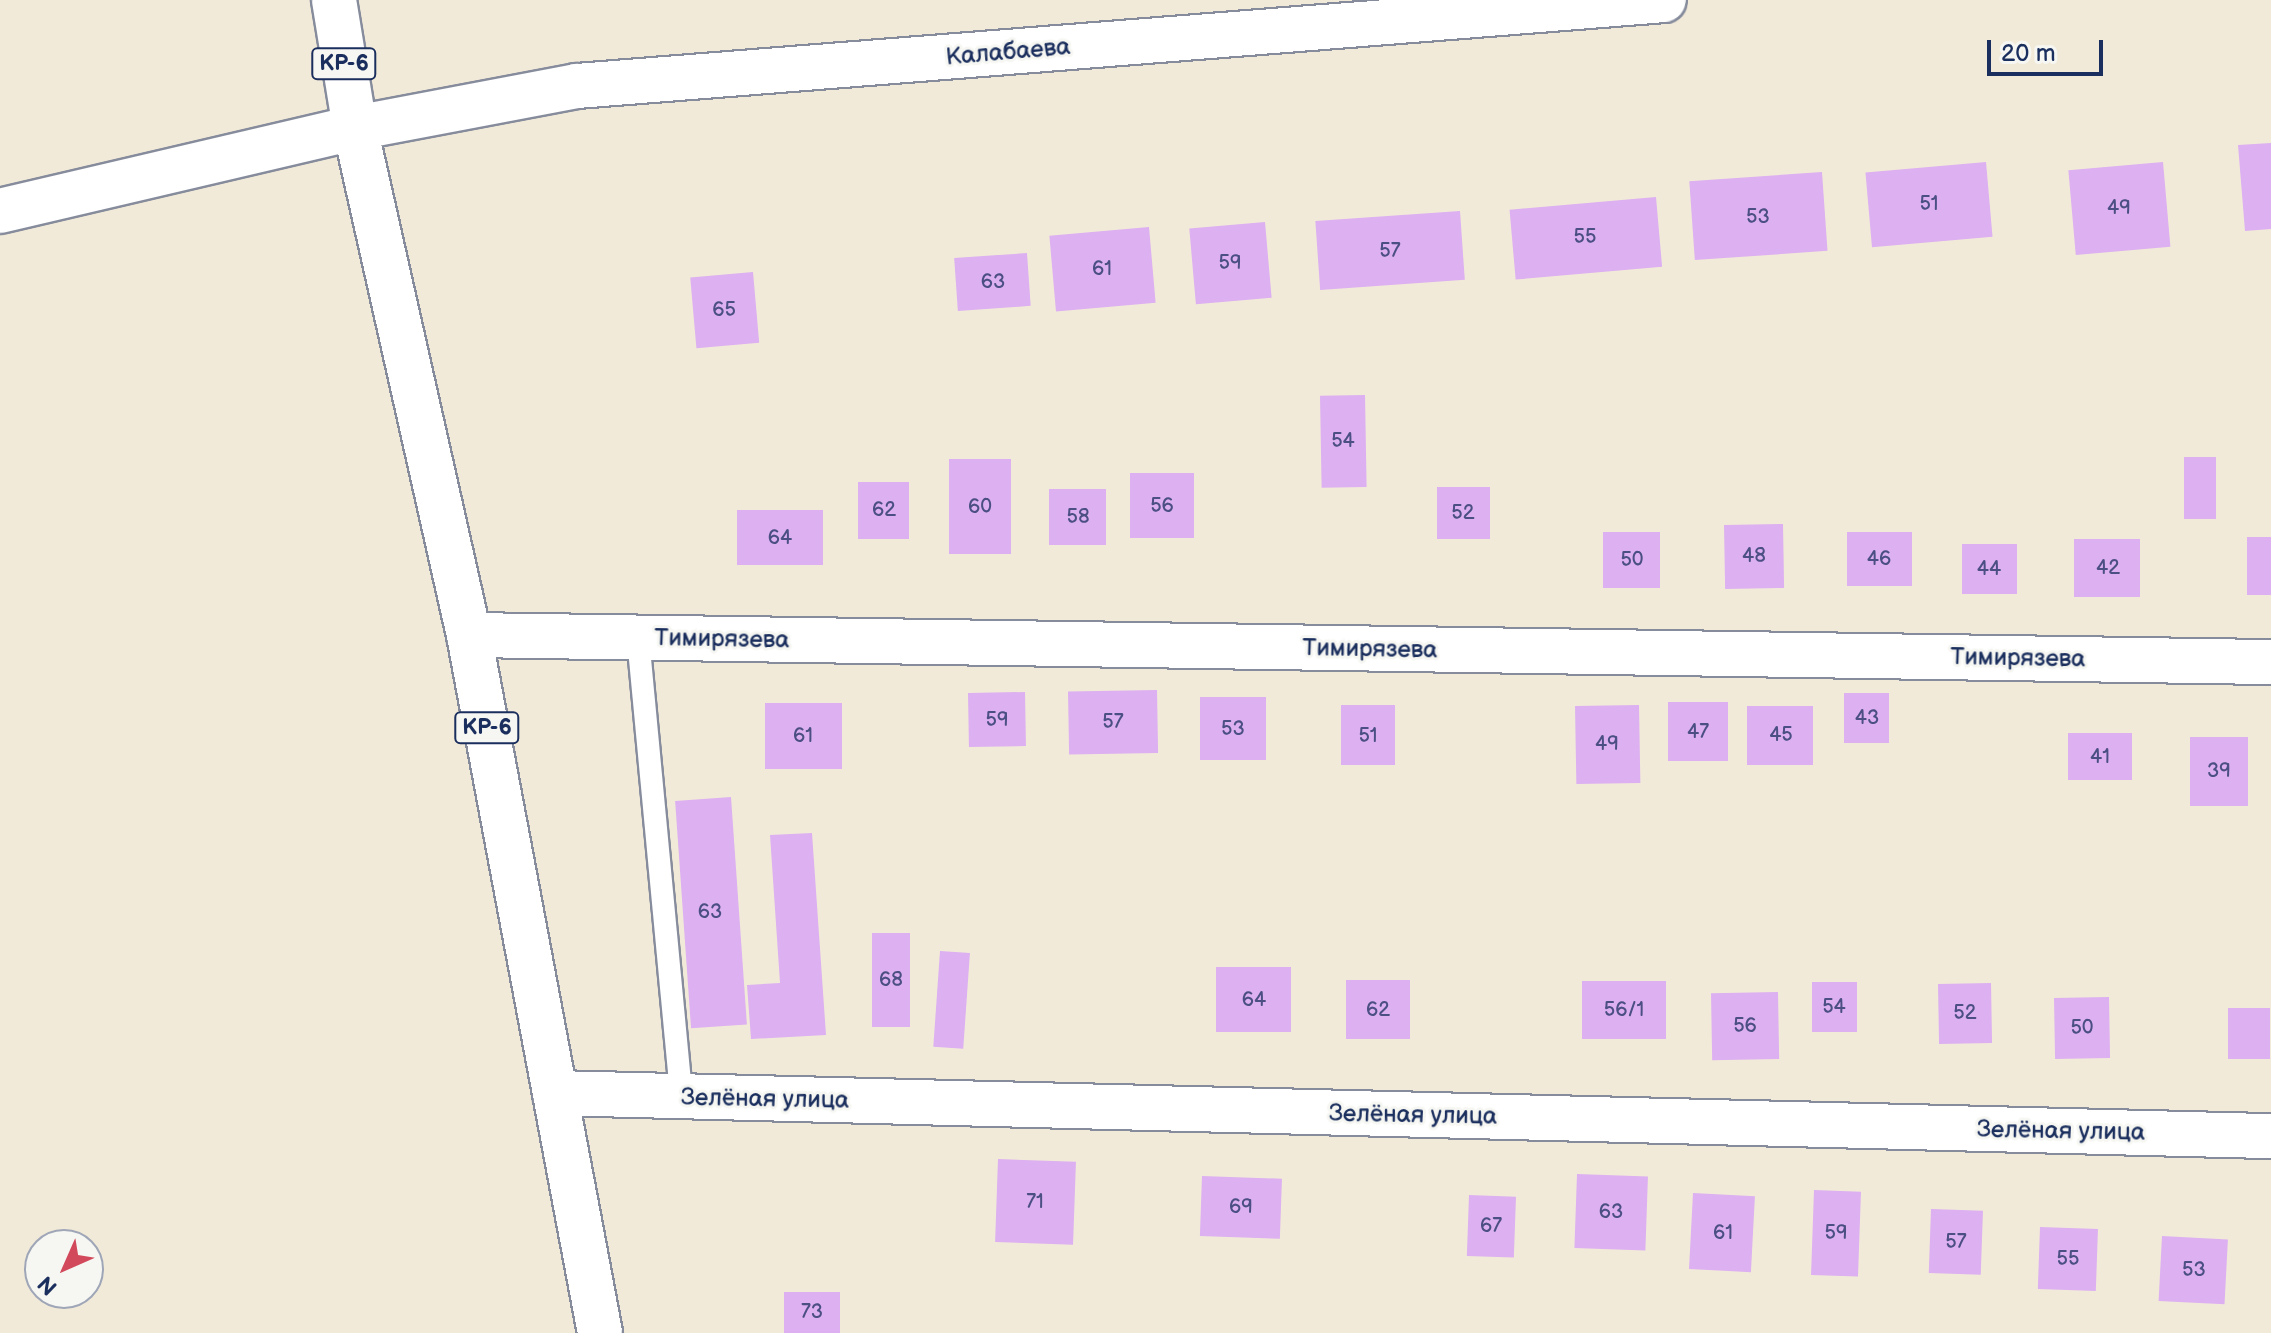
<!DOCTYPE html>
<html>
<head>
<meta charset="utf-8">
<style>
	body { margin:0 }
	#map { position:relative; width:2271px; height:1333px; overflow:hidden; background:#f2ead9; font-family:"Balsamiq Sans",sans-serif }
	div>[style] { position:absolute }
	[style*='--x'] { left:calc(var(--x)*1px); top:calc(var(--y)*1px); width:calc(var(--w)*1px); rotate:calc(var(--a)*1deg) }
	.building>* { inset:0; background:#dcb0f1; transform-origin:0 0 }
	.roads { filter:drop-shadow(2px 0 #868c9c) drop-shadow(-2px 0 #868c9c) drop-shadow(0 2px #868c9c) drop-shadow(0 -2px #868c9c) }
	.service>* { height:22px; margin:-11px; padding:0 11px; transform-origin:11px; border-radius:11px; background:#fff }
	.minor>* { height:44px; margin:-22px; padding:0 22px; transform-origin:22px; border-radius:22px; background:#fff }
	.tertiary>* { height:44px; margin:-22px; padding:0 22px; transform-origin:22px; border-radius:22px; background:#fff }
	.trunk>* { height:44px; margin:-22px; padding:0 22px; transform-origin:22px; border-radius:22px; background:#fff }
	span { translate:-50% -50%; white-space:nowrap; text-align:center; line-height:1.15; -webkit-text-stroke:6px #f6f6f2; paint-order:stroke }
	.number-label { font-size:20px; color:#4b4f83 }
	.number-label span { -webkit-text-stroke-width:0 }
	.shield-label span { padding:2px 6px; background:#f6f6f2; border:2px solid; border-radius:6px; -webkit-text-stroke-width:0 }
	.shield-label { font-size:22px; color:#1b2f5e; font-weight:700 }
	.street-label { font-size:24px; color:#1b2f5e }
	.north { position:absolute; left:24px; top:1229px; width:80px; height:80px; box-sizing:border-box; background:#f6f6f2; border:2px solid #9ea6b7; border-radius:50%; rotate:225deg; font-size:22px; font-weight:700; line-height:32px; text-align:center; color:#1b2f5e }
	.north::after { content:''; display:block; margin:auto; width:28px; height:36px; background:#d1495b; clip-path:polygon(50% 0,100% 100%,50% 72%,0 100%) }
	.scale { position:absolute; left:1987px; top:40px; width:116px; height:36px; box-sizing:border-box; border:4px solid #1b2f5e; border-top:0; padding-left:10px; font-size:24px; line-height:28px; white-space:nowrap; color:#1b2f5e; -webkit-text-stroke:6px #f6f6f2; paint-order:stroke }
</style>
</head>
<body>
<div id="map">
	<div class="building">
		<i style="clip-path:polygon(2271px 143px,2271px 229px,2245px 231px,2238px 145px)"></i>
		<i style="left:1986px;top:162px;width:75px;height:121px;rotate:85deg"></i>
		<i style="left:2163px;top:162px;width:85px;height:95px;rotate:85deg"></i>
		<i style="left:1822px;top:172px;width:79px;height:133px;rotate:86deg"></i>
		<i style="left:1656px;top:197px;width:70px;height:147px;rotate:85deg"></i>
		<i style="left:1460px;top:211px;width:69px;height:145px;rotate:86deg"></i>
		<i style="left:1265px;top:222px;width:76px;height:76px;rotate:85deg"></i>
		<i style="left:1149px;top:227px;width:76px;height:100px;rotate:85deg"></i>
		<i style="left:1027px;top:253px;width:53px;height:73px;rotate:86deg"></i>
		<i style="left:753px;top:272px;width:71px;height:63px;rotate:85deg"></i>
		<i style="left:1365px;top:395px;width:92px;height:45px;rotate:89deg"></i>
		<i style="left:2184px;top:457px;width:32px;height:62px"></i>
		<i style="left:949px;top:459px;width:62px;height:95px"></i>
		<i style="left:1130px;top:473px;width:64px;height:65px"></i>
		<i style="left:858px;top:482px;width:51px;height:57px"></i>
		<i style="left:1437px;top:487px;width:53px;height:52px"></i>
		<i style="left:1049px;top:489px;width:57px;height:56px"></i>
		<i style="left:823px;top:510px;width:55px;height:86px;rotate:90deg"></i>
		<i style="left:1783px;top:524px;width:64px;height:59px;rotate:89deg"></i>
		<i style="left:1660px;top:532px;width:56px;height:57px;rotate:90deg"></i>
		<i style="left:1912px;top:532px;width:54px;height:65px;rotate:90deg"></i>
		<i style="left:2271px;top:537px;width:58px;height:24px;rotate:90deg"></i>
		<i style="left:2074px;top:539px;width:66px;height:58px"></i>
		<i style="left:2017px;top:544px;width:50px;height:55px;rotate:90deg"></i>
		<i style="left:1157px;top:690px;width:63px;height:89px;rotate:89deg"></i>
		<i style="left:1025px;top:692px;width:54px;height:57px;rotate:89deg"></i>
		<i style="left:1889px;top:693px;width:50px;height:45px;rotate:90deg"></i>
		<i style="left:1200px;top:697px;width:66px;height:63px"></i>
		<i style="left:1668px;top:702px;width:60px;height:59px"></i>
		<i style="left:842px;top:703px;width:66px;height:77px;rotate:90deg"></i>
		<i style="left:1395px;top:705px;width:60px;height:54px;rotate:90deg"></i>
		<i style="left:1639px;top:705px;width:78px;height:64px;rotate:89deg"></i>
		<i style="left:1747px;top:706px;width:66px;height:59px"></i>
		<i style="left:2132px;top:733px;width:47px;height:64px;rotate:90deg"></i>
		<i style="left:2190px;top:737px;width:58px;height:69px"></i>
		<i style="left:731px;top:797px;width:228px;height:56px;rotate:86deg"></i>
		<i style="clip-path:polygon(812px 833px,826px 1035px,751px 1039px,747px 985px,780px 983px,770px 835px)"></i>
		<i style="left:872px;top:933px;width:38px;height:94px"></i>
		<i style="left:940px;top:951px;width:30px;height:96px;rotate:4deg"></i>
		<i style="left:1216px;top:967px;width:75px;height:65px"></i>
		<i style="left:1410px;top:980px;width:59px;height:64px;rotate:90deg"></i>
		<i style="left:1582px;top:981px;width:84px;height:58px"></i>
		<i style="left:1812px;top:982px;width:45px;height:50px"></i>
		<i style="left:1991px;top:983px;width:60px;height:53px;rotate:89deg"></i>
		<i style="left:1778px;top:992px;width:67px;height:67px;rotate:89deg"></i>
		<i style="left:2109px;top:997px;width:61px;height:55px;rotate:89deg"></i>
		<i style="left:2228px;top:1008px;width:42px;height:51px"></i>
		<i style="left:998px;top:1159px;width:78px;height:83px;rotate:2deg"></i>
		<i style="left:1577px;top:1174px;width:71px;height:74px;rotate:2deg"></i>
		<i style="left:1202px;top:1176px;width:80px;height:60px;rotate:2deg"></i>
		<i style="left:1814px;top:1190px;width:47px;height:85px;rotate:2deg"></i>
		<i style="left:1693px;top:1193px;width:62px;height:76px;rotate:3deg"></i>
		<i style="left:1469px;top:1195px;width:47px;height:61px;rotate:2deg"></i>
		<i style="left:1931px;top:1209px;width:52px;height:64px;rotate:2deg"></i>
		<i style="left:2040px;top:1227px;width:58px;height:62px;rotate:2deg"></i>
		<i style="left:2162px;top:1236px;width:66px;height:65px;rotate:3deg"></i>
		<i style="left:784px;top:1292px;width:56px;height:41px"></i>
	</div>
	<div class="roads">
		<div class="service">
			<i style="--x:638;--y:638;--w:461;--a:84.6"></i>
		</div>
		<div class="minor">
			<i style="--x:0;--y:211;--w:365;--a:-13.2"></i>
			<i style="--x:469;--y:635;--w:1802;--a:0.86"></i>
			<i style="--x:555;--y:1093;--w:1717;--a:1.44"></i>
		</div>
		<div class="tertiary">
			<i style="--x:355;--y:128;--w:226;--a:-10.7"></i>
			<i style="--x:577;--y:86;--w:1090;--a:-4.52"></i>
		</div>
		<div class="trunk">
			<i style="--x:334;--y:0;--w:130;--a:80.7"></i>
			<i style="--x:355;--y:128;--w:520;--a:77.33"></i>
			<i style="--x:469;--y:635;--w:710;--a:79.37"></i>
		</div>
	</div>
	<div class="number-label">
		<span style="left:1929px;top:204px">51</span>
		<span style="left:2119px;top:208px">49</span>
		<span style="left:1758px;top:217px">53</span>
		<span style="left:1585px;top:237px">55</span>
		<span style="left:1390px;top:251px">57</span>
		<span style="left:1230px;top:263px">59</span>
		<span style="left:1102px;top:269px">61</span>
		<span style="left:993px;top:282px">63</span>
		<span style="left:724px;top:310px">65</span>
		<span style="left:1343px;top:441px">54</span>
		<span style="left:1162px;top:506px">56</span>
		<span style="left:980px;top:507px">60</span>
		<span style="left:884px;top:510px">62</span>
		<span style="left:1463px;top:513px">52</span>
		<span style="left:1078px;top:517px">58</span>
		<span style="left:780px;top:538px">64</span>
		<span style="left:1754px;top:556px">48</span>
		<span style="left:1879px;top:559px">46</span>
		<span style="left:1632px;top:560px">50</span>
		<span style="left:2108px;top:568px">42</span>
		<span style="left:1989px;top:569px">44</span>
		<span style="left:1867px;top:718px">43</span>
		<span style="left:997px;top:720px">59</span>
		<span style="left:1113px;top:722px">57</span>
		<span style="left:1233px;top:729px">53</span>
		<span style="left:1698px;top:732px">47</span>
		<span style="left:1781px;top:735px">45</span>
		<span style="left:803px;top:736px">61</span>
		<span style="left:1368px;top:736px">51</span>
		<span style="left:1607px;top:744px">49</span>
		<span style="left:2100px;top:757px">41</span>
		<span style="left:2219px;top:771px">39</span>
		<span style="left:710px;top:912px">63</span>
		<span style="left:891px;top:980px">68</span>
		<span style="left:1254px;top:1000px">64</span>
		<span style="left:1834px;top:1007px">54</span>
		<span style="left:1378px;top:1010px">62</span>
		<span style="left:1624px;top:1010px">56/1</span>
		<span style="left:1965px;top:1013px">52</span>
		<span style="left:1745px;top:1026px">56</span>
		<span style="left:2082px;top:1028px">50</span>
		<span style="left:1035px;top:1202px">71</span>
		<span style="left:1241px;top:1207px">69</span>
		<span style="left:1611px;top:1212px">63</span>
		<span style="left:1491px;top:1226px">67</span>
		<span style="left:1723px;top:1233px">61</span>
		<span style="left:1836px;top:1233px">59</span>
		<span style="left:1956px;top:1242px">57</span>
		<span style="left:2068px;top:1259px">55</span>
		<span style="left:2194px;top:1270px">53</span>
		<span style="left:812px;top:1312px">73</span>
	</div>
	<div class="shield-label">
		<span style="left:344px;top:64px">KP-6</span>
		<span style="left:487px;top:728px">KP-6</span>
	</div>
	<div class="street-label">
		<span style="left:1008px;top:52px;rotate:-5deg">Калабаева</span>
		<span style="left:722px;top:639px;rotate:1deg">Тимирязева</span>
		<span style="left:1370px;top:649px;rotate:1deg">Тимирязева</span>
		<span style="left:2018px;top:658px;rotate:1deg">Тимирязева</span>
		<span style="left:765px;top:1099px;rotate:1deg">Зелёная улица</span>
		<span style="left:1413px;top:1115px;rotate:1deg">Зелёная улица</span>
		<span style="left:2061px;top:1131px;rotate:1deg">Зелёная улица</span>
	</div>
	<div class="north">N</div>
	<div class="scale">20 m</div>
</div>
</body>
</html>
